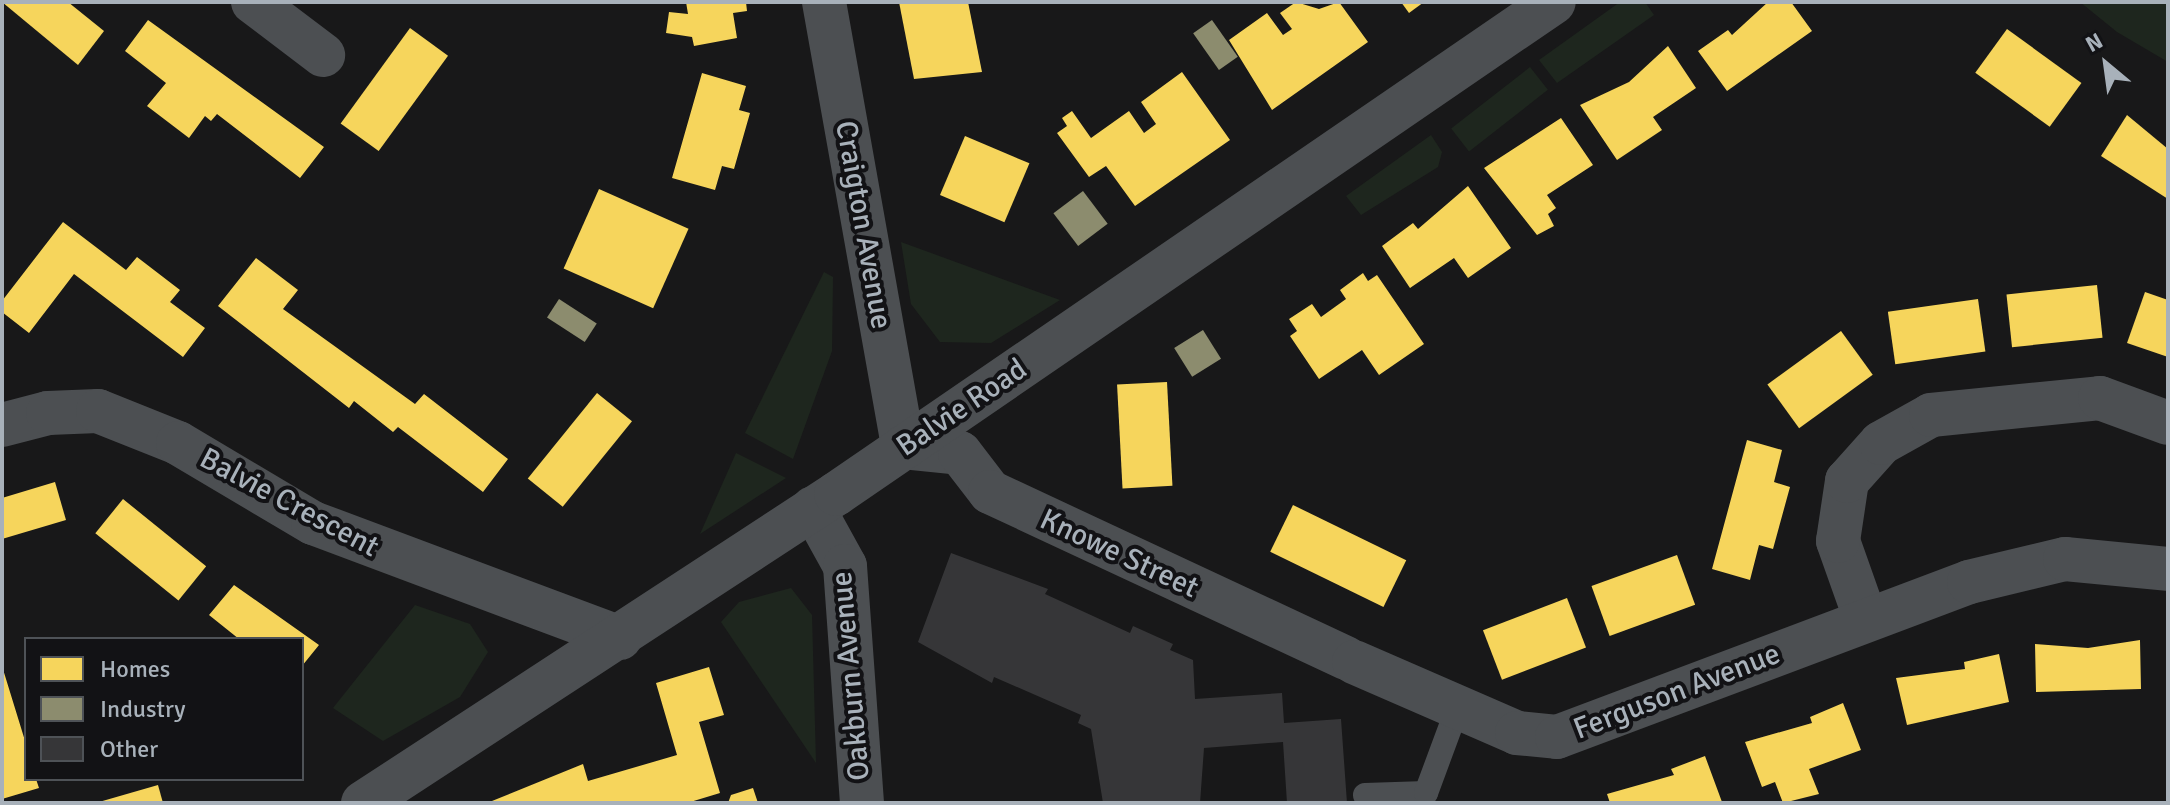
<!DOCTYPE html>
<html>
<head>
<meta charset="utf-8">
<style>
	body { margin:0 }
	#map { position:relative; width:2170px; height:805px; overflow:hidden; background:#181819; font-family:Signika,sans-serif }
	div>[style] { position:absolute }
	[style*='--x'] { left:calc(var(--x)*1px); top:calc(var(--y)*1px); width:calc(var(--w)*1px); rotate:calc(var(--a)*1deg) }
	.green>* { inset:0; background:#1e261e; transform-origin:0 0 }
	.homes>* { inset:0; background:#f6d55c; transform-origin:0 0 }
	.industry>* { inset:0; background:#8c8c6e; transform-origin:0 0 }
	.building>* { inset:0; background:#363638 }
	.lane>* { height:24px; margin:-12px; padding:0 12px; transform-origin:12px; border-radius:12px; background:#4c4f52 }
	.street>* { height:44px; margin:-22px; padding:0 22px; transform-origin:22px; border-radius:22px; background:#4c4f52 }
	span { translate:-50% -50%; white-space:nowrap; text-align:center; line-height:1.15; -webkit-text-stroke:8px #121215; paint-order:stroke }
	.street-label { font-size:30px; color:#a8b1ba }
	.frame { position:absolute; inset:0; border:4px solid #a8b1ba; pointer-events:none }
	.legend { position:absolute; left:24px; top:637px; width:280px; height:144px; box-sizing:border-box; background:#121215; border:2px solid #4e5257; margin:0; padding:10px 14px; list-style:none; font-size:24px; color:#a8b1ba }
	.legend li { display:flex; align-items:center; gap:16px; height:40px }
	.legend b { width:40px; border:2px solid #4e5257 }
	.north { position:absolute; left:2066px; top:24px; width:80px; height:80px; -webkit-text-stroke:6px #121215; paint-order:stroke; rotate:331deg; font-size:22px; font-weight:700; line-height:32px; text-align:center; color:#a8b1ba }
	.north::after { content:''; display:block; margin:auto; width:28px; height:36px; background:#a8b1ba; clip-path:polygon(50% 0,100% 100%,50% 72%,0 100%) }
</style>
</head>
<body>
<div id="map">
	<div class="green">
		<i style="clip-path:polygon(1620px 2px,1645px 2px,1654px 15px,1557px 83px,1539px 60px)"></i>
		<i style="clip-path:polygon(2080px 2px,2168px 2px,2168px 62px,2117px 32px)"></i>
		<i style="left:1530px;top:67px;width:29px;height:100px;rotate:52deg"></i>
		<i style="clip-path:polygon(1431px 135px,1442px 152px,1438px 167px,1361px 215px,1346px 196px)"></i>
		<i style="clip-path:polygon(901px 242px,1060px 300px,991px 343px,940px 342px,911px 304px)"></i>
		<i style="clip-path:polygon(824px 272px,833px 277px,832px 351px,793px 459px,745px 433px)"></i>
		<i style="clip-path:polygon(736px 453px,786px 478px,700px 534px)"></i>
		<i style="clip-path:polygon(791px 588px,812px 615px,816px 763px,721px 622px,739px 602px)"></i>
		<i style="clip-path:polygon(415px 605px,470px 624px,488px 652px,460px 697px,383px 741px,333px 708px)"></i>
	</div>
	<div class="homes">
		<i style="clip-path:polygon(2px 2px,68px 2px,104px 31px,78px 65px)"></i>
		<i style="clip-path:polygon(686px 2px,746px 2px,747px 11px,733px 13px,737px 38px,694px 46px,692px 37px,666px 33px,669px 12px,688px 14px)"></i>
		<i style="clip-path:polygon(899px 2px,968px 2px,982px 72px,914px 79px)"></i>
		<i style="clip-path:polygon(1296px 2px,1319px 9px,1339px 2px,1368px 42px,1272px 110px,1229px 40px,1267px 13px,1283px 35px,1292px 29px,1280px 13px)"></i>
		<i style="clip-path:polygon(1401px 2px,1424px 2px,1409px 13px)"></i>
		<i style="clip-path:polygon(1768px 2px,1791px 2px,1812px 31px,1727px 91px,1698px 51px,1728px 30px,1732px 35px)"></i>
		<i style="clip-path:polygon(148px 20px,324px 147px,300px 178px,217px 114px,211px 121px,205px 116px,189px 138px,147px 106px,166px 83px,125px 51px)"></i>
		<i style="left:410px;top:28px;width:47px;height:118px;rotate:36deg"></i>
		<i style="left:2007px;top:29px;width:92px;height:54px;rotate:36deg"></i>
		<i style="clip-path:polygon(1668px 46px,1696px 88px,1653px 117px,1662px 130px,1617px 160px,1580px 105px,1629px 82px)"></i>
		<i style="clip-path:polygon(1182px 72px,1230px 140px,1135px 206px,1106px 166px,1089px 177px,1057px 133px,1067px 126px,1062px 118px,1072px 111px,1091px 138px,1129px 111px,1144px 133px,1156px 124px,1141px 102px)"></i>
		<i style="clip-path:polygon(702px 73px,746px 86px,739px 110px,750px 113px,734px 169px,722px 166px,715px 190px,672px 178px)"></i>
		<i style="clip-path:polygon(2127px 115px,2168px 149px,2168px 199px,2101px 156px)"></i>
		<i style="clip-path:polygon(1561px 118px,1593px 165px,1547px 195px,1556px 208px,1548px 214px,1554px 226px,1537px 235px,1484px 168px)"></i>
		<i style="left:965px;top:136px;width:70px;height:64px;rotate:23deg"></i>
		<i style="clip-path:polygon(1468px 186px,1511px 248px,1468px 278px,1454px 258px,1410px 288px,1382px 246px,1413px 223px,1418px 229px)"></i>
		<i style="left:599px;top:189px;width:98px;height:87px;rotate:24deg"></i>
		<i style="clip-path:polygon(63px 222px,126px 270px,137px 257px,180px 290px,170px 302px,205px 328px,183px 357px,74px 274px,29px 333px,2px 312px,2px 301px)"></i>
		<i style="clip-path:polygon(256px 258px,298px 290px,283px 309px,415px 404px,424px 394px,508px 459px,483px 492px,398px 427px,393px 432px,354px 401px,349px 408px,218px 306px)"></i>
		<i style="clip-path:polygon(1363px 273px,1368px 281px,1377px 275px,1424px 344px,1379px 375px,1362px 350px,1319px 379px,1290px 336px,1297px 331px,1289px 319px,1312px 304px,1321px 317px,1346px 299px,1340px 290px)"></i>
		<i style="left:2097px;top:285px;width:53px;height:91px;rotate:84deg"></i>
		<i style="clip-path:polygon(2145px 292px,2168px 300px,2168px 357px,2127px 343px)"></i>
		<i style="left:1978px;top:299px;width:53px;height:91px;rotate:82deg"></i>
		<i style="left:1841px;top:331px;width:54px;height:91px;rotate:54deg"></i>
		<i style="left:1167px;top:382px;width:104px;height:50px;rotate:87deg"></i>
		<i style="left:597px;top:393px;width:45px;height:110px;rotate:39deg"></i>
		<i style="clip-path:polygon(1747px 440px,1782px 450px,1774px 482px,1790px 487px,1773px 549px,1759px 545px,1750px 580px,1712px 569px)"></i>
		<i style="clip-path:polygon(55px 482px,66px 520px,2px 539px,2px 498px)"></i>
		<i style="left:123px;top:499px;width:107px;height:44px;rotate:39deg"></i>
		<i style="left:1293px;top:505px;width:126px;height:52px;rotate:26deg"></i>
		<i style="left:1677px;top:555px;width:53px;height:91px;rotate:70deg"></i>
		<i style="clip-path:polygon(234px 585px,319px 645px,302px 666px,302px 639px,239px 639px,209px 615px)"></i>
		<i style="left:1567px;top:598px;width:53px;height:90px;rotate:69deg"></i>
		<i style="clip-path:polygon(2140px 640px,2141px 689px,2036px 692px,2035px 644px,2088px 648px)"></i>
		<i style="clip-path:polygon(1999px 654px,2009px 702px,1907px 725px,1896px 678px,1965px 669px,1964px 662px)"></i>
		<i style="clip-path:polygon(2px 666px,26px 744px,26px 779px,36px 779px,39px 788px,2px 799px)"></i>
		<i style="clip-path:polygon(709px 667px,724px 715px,699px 722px,720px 793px,687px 803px,487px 803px,583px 764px,588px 781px,677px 755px,656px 683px)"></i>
		<i style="clip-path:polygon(1843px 703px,1861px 750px,1809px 769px,1819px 794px,1783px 803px,1775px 782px,1762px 787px,1745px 742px,1812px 723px,1810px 717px)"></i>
		<i style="clip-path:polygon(1705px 756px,1722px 802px,1610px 803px,1607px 794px,1674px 775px,1671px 769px)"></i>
		<i style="clip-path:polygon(158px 785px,163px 803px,99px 803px,99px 802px)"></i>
		<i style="clip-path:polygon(753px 788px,758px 803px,728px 803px,731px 795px)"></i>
	</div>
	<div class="industry">
		<i style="left:1212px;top:20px;width:45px;height:23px;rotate:55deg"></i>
		<i style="left:1083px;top:191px;width:41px;height:37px;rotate:53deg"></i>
		<i style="left:559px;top:299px;width:45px;height:22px;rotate:33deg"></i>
		<i style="left:1203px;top:330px;width:34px;height:34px;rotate:58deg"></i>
	</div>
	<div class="building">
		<i style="clip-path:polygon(951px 553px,1048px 589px,1045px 594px,1130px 633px,1133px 626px,1173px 644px,1170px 650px,1193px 660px,1195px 699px,1282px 693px,1284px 723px,1341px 719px,1347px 803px,1287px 803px,1283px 742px,1204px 748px,1200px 803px,1103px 803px,1091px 729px,1078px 723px,1081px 715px,994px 677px,992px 683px,918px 642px)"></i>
	</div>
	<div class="lane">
		<i style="--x:1365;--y:795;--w:61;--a:-1.9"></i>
		<i style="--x:1426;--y:793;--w:90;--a:-69.7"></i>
	</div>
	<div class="street">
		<i style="--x:253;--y:2;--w:88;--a:37.1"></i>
		<i style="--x:824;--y:2;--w:452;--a:79.9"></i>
		<i style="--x:903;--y:447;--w:57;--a:6"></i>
		<i style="--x:960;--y:453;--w:49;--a:52.4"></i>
		<i style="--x:990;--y:492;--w:393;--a:25"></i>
		<i style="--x:2;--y:425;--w:48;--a:-14.6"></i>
		<i style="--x:48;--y:413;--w:50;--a:-2.3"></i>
		<i style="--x:98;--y:411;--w:86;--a:21.8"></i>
		<i style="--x:178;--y:443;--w:157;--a:30.7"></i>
		<i style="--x:313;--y:523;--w:328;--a:20.5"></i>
		<i style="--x:813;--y:508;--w:66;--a:61.1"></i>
		<i style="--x:845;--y:566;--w:238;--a:85.9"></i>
		<i style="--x:1866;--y:620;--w:84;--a:-109.5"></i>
		<i style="--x:1838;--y:541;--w:61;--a:-81.5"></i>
		<i style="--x:1847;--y:481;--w:51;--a:-48.2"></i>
		<i style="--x:1881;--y:443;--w:57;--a:-29.2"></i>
		<i style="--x:1931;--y:415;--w:170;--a:-5.7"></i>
		<i style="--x:2100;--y:398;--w:72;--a:20.2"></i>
		<i style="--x:1354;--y:662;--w:178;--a:23.5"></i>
		<i style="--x:1517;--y:733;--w:40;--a:5.7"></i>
		<i style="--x:1557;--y:737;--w:440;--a:-20.6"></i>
		<i style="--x:1969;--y:582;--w:99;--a:-13.5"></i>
		<i style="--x:2065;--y:559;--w:103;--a:5.5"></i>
		<i style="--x:363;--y:803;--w:565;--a:-33.16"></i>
		<i style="--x:836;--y:494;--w:870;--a:-34.42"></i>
	</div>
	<div class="street-label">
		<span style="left:863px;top:225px;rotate:80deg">Craigton Avenue</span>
		<span style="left:962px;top:408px;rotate:-34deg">Balvie Road</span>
		<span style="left:289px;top:503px;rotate:28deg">Balvie Crescent</span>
		<span style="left:1119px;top:554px;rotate:25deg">Knowe Street</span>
		<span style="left:851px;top:676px;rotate:-95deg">Oakburn Avenue</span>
		<span style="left:1677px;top:692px;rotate:-21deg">Ferguson Avenue</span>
	</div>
	<div class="frame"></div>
	<ul class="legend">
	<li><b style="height:22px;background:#f6d55c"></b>Homes</li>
	<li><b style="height:22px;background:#8c8c6e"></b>Industry</li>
	<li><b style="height:22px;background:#363638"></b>Other</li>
	</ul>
	<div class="north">N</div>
</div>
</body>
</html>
